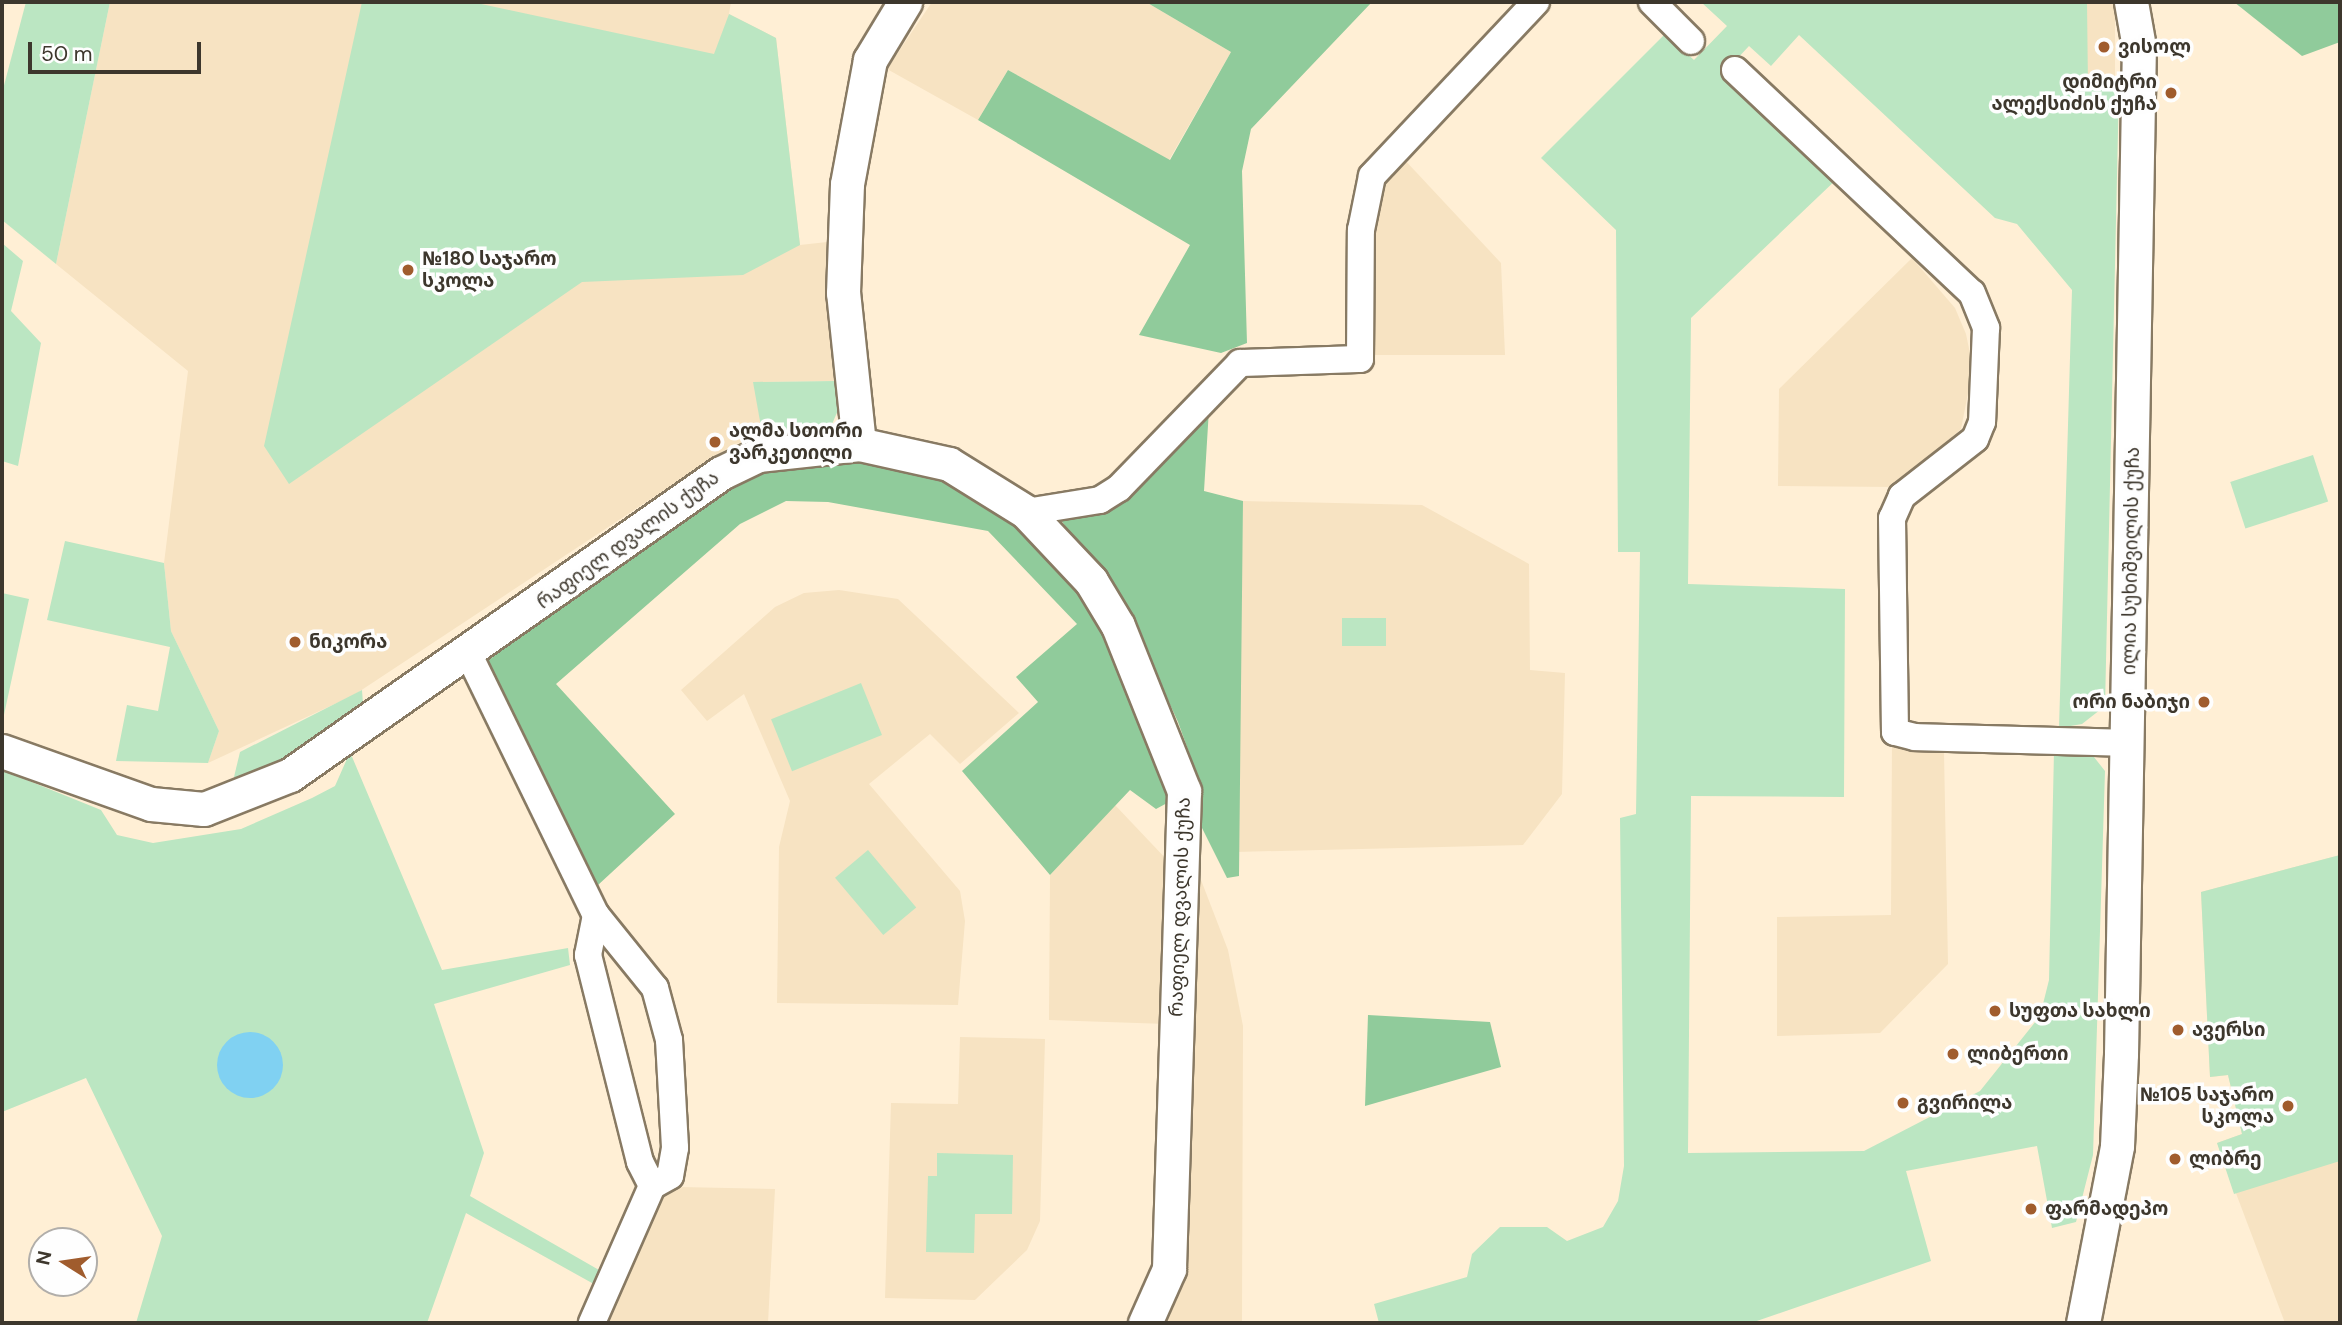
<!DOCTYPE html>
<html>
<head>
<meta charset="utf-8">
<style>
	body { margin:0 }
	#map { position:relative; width:2342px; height:1325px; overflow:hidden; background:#ffefd5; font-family:"DM Sans","Noto Sans Georgian",sans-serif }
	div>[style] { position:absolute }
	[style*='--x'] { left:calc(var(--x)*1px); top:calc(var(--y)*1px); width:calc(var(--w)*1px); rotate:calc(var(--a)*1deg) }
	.built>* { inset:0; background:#f7e3c2; transform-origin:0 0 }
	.green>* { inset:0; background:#bbe6c2; transform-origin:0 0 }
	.forest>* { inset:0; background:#90cb9b }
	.water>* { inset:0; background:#80d1f2 }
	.round { border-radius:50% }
	.roads { filter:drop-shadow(2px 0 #887a63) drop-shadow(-2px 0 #887a63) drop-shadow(0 2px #887a63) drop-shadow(0 -2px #887a63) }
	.minor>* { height:26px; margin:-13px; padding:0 13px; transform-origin:13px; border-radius:13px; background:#fff }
	.tertiary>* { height:33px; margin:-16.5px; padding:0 16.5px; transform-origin:16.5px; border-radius:16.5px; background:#fff }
	.dots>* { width:19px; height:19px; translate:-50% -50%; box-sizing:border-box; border:4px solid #fefefe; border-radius:50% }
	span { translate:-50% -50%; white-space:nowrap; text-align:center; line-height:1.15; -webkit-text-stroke:7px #fefefe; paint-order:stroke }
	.poi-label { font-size:19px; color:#3d372d; font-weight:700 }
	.left { translate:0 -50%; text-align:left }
	.right { translate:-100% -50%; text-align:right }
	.street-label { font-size:19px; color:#3d372d }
	.frame { position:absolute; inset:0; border:4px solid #3d372d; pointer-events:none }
	.north { position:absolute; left:28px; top:1227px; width:70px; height:70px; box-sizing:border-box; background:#fefefe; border:2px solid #b1aeaa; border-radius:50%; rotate:282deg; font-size:19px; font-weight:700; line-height:28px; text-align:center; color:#3d372d }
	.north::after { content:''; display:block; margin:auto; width:24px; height:32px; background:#a05c2d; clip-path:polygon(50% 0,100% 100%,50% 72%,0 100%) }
	.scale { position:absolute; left:28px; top:42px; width:173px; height:32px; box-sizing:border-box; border:4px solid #3d372d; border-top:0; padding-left:9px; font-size:21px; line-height:24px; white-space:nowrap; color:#3d372d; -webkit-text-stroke:5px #fefefe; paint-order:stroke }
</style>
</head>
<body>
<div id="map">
	<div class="built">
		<i style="clip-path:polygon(110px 2px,731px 2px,729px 14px,776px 38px,800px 245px,836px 241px,835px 381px,758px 382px,763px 438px,734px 444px,354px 695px,208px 763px,219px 731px,171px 631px,164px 563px,188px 371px,56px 264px)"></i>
		<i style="clip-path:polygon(932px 2px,1146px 2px,1231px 52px,1169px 160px,1008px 70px,978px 120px,887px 69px)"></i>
		<i style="left:2087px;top:2px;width:28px;height:86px"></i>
		<i style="clip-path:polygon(1402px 157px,1501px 263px,1505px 355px,1374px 355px,1370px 213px,1377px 183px)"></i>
		<i style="clip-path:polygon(1912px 258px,1955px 308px,1966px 334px,1973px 368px,1961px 429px,1895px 487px,1778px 486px,1779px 389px)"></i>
		<i style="clip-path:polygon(1243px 501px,1422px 505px,1529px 564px,1530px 670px,1565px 673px,1562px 794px,1523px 845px,1236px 852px)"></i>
		<i style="clip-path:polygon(839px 590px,898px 599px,1019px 713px,960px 764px,930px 734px,869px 784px,960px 891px,965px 921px,958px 1005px,777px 1003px,779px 847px,790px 801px,744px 694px,707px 721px,681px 690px,775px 607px,804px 593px)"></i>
		<i style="clip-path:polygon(1892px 739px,1913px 752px,1944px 752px,1948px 964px,1880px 1033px,1777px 1036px,1777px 917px,1891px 915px)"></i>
		<i style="clip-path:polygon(1115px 805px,1169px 862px,1166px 1024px,1049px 1020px,1050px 875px)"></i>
		<i style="clip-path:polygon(2340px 855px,2340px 1323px,2285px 1323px,2217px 1143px,2242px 1134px,2228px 1075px,2210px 1077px,2201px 892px)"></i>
		<i style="clip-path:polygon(1196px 867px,1228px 950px,1243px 1026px,1242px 1323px,1158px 1323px)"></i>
		<i style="clip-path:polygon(evenodd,960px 1037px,1045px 1039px,1040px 1221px,1027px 1250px,975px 1300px,885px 1298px,891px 1103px,958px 1104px,960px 1037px,938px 1153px,974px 1253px,928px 1176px,937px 1176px,938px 1153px)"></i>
		<i style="clip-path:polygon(680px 1187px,775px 1189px,768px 1323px,604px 1323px,660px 1197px)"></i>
	</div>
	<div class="green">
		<i style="clip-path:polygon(26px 2px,110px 2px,56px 264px,2px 220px,2px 93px)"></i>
		<i style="clip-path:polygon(362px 2px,472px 2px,714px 54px,729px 14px,776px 38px,800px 245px,743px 275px,582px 282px,289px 484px,264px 446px)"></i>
		<i style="clip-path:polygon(1701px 2px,2087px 2px,2088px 87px,2119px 88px,2105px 706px,2082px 724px,2059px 728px,2072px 290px,2017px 224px,1995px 218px,1799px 35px,1771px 66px,1749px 46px,1735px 61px,1839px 177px,1691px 318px,1688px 584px,1845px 589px,1844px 797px,1691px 796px,1688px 1153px,1864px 1151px,1980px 1091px,2040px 1016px,2049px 980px,2054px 751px,2090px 752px,2105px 771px,2093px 1155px,2076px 1222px,2052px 1228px,2037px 1146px,1906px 1171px,1931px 1261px,1751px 1323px,1379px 1323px,1374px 1304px,1467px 1277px,1472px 1254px,1500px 1227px,1547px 1227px,1567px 1241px,1603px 1227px,1618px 1201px,1624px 1166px,1620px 818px,1636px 814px,1640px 552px,1618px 552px,1616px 230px,1541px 158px,1665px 34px,1694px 60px,1727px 26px)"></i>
		<i style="clip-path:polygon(2px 243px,23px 261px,11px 311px,41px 343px,18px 466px,2px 461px)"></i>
		<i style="clip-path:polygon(835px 381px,839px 408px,829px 431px,763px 438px,753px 382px)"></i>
		<i style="left:2313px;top:455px;width:49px;height:87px;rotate:72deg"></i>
		<i style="clip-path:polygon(65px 541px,164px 563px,171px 631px,219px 731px,208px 763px,116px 761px,127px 705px,158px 711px,170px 647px,47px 620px)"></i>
		<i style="clip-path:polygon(2px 593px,29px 599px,2px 724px)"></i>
		<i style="left:1342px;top:618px;width:44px;height:28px"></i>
		<i style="left:861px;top:683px;width:56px;height:97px;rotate:68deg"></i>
		<i style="clip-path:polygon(362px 690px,363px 704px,301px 752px,246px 779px,234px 777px,240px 752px)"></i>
		<i style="clip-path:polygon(350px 752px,442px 970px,568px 948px,570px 965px,434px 1004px,484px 1153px,470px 1196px,606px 1274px,601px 1288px,466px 1213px,427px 1323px,136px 1323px,162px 1236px,86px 1078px,2px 1112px,2px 770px,101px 810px,117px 835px,153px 843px,241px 829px,312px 798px,335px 786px)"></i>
		<i style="left:868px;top:850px;width:75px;height:43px;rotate:50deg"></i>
		<i style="clip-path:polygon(2340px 855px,2340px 1161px,2234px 1194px,2217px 1143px,2242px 1134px,2228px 1075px,2210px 1077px,2201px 892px)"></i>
		<i style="clip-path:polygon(937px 1153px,1013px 1155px,1012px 1214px,975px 1214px,974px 1253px,926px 1252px,928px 1176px,937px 1176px)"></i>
	</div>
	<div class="forest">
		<i style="clip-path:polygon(1146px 2px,1372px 2px,1251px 129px,1242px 171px,1247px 343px,1221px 353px,1139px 335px,1190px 245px,978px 120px,1008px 70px,1170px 160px,1231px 52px)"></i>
		<i style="clip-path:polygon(2234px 2px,2340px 2px,2340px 42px,2302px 56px)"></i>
		<i style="clip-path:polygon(1209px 409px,1204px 491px,1243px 501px,1239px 876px,1227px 878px,1198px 820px,1195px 769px,1178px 722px,1131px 619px,1058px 516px)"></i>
		<i style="clip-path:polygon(857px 462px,952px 480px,999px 508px,1092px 604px,1162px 758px,1169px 802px,1156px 809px,1130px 790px,1050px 875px,962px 771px,1038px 702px,1016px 677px,1077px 624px,988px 531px,828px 502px,786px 501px,740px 524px,556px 684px,675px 814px,598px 885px,486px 662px,732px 479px,777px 464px)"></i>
		<i style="clip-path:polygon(1368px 1015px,1490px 1022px,1501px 1067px,1365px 1106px)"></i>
	</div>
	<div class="water">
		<i class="round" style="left:217px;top:1032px;width:66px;height:66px"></i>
	</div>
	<div class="roads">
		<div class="minor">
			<i style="--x:1652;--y:2;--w:55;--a:45"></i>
			<i style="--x:1735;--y:70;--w:325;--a:43.3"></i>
			<i style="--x:1972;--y:293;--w:38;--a:68"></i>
			<i style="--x:1986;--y:328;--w:94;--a:92.4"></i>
			<i style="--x:1982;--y:422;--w:18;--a:112"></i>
			<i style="--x:1975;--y:439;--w:93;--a:142"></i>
			<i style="--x:1902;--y:496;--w:24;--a:114"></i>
			<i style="--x:1892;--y:518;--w:214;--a:89.2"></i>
			<i style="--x:1895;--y:732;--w:21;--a:14"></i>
			<i style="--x:1915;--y:737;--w:212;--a:1.6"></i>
			<i style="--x:1026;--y:512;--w:75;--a:-9.2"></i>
			<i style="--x:1100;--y:500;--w:22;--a:-32"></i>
			<i style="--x:1119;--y:488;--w:174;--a:-45.9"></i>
			<i style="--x:1240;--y:363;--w:120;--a:-1.9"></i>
			<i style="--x:1360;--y:359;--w:129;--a:-89.6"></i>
			<i style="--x:1361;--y:230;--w:55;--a:-78.5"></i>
			<i style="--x:1372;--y:176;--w:239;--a:-46.7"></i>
			<i style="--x:469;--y:655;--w:289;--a:64"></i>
			<i style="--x:596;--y:915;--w:94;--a:51.1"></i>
			<i style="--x:655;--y:988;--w:54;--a:74.9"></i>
			<i style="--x:669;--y:1040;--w:108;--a:86.8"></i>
			<i style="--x:675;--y:1148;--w:28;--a:100"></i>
			<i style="--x:670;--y:1176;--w:21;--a:151"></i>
			<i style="--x:652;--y:1186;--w:150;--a:113.7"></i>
			<i style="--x:596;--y:915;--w:41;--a:101.3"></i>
			<i style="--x:588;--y:955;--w:213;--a:75.9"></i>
			<i style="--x:640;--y:1162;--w:27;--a:63"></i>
		</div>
		<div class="tertiary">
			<i style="--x:859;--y:444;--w:152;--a:-96"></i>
			<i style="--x:843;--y:293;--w:109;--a:-87.9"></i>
			<i style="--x:847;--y:184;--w:126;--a:-79.5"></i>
			<i style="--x:870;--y:60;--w:68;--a:-58.9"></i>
			<i style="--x:2;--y:751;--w:158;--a:19.6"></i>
			<i style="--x:151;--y:804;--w:53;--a:5.4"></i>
			<i style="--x:204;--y:809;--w:92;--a:-21.6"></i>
			<i style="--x:290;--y:775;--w:526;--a:-35.02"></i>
			<i style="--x:721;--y:473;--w:41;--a:-25.9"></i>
			<i style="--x:758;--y:455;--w:102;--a:-6.2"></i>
			<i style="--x:859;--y:444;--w:92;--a:12.5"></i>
			<i style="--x:949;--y:464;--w:91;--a:31.9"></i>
			<i style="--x:1026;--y:512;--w:95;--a:46.7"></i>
			<i style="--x:1091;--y:581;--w:52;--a:59"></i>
			<i style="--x:1118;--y:626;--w:178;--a:68.2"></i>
			<i style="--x:1184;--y:791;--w:478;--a:91.8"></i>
			<i style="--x:1169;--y:1269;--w:59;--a:114"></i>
			<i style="--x:2083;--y:1323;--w:180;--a:-79.1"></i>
			<i style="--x:2117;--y:1146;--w:92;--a:-87.5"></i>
			<i style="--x:2121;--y:1054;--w:1007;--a:-88.98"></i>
			<i style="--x:2139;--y:47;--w:46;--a:-100.1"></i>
		</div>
	</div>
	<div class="dots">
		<i style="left:2104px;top:47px;background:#a05c2d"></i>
		<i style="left:2171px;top:93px;background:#a05c2d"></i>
		<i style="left:408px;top:270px;background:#a05c2d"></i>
		<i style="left:715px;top:442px;background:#a05c2d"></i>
		<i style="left:295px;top:642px;background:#a05c2d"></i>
		<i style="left:2204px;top:702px;background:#a05c2d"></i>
		<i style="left:1995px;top:1011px;background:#a05c2d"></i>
		<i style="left:2178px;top:1030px;background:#a05c2d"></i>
		<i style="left:1953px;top:1054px;background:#a05c2d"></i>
		<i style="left:1903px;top:1103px;background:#a05c2d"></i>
		<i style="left:2288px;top:1106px;background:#a05c2d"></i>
		<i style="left:2175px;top:1159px;background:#a05c2d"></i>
		<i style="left:2031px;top:1209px;background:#a05c2d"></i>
	</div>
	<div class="poi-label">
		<span class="left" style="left:2118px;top:47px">ვისოლ</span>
		<span class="right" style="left:2157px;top:93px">დიმიტრი<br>ალექსიძის ქუჩა</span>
		<span class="left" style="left:422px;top:270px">№180 საჯარო<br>სკოლა</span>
		<span class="left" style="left:729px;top:442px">ალმა სთორი<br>ვარკეთილი</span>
		<span class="left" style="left:309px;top:642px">ნიკორა</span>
		<span class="right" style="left:2190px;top:702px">ორი ნაბიჯი</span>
		<span class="left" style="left:2009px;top:1011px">სუფთა სახლი</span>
		<span class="left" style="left:2192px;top:1030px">ავერსი</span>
		<span class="left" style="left:1967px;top:1054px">ლიბერთი</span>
		<span class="right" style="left:2274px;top:1106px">№105 საჯარო<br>სკოლა</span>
		<span class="left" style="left:1917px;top:1103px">გვირილა</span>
		<span class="left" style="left:2189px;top:1159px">ლიბრე</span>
		<span class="left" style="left:2045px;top:1209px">ფარმადეპო</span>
	</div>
	<div class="street-label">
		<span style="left:628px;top:540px;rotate:-36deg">რაფიელ დვალის ქუჩა</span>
		<span style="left:2131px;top:561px;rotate:-89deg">ილია სუხიშვილის ქუჩა</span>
		<span style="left:1180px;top:907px;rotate:-88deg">რაფიელ დვალის ქუჩა</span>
	</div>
	<div class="frame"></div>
	<div class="north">N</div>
	<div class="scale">50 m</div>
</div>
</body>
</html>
